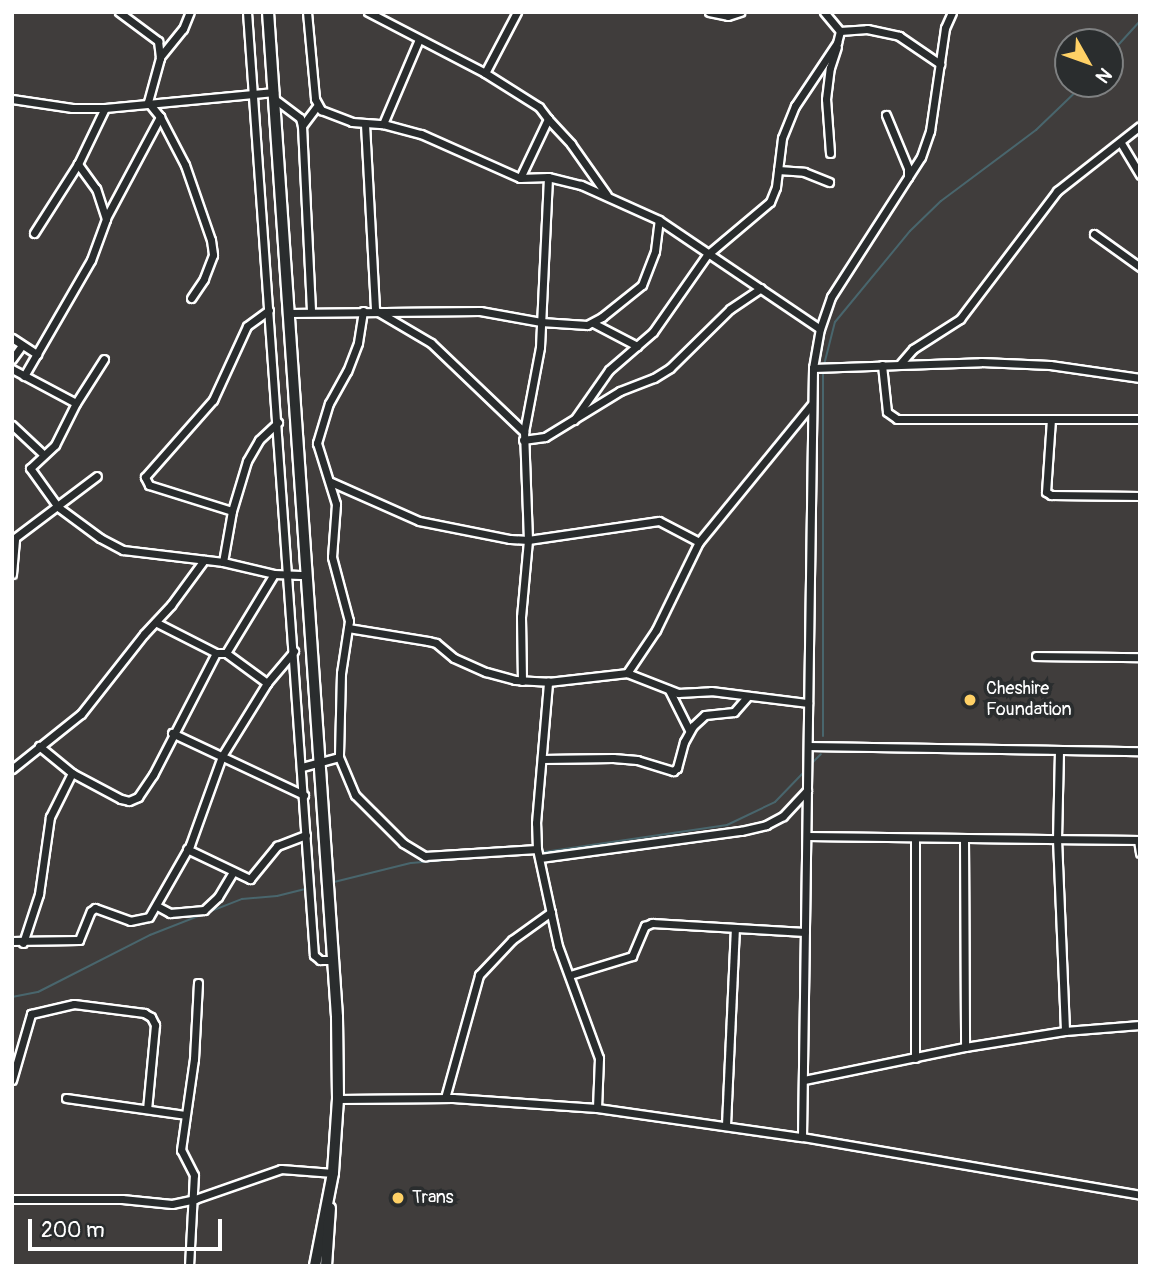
<!DOCTYPE html>
<html>
<head>
<meta charset="utf-8">
<style>
	body { margin:0 }
	#map { position:relative; width:1152px; height:1278px; overflow:hidden; background:#403d3c; font-family:Pangolin,sans-serif }
	div>[style] { position:absolute }
	[style*='--x'] { left:calc(var(--x)*1px); top:calc(var(--y)*1px); width:calc(var(--w)*1px); rotate:calc(var(--a)*1deg) }
	.stream>* { height:2px; margin:-1px; padding:0 1px; transform-origin:1px; border-radius:1px; background:#49666d }
	.roads { filter:drop-shadow(2px 0 #fff) drop-shadow(-2px 0 #fff) drop-shadow(0 2px #fff) drop-shadow(0 -2px #fff) }
	.minor>* { height:7px; margin:-3.5px; padding:0 3.5px; transform-origin:3.5px; border-radius:3.5px; background:#2a2d2e }
	.secondary>* { height:10px; margin:-5px; padding:0 5px; transform-origin:5px; border-radius:5px; background:#2a2d2e }
	.dots>* { width:19px; height:19px; translate:-50% -50%; box-sizing:border-box; border:4px solid #2a2d2e; border-radius:50% }
	span { translate:-50% -50%; white-space:nowrap; text-align:center; line-height:1.15; -webkit-text-stroke:7px #2a2d2e; paint-order:stroke }
	.poi-label { font-size:18px; color:#fff }
	.left { translate:0 -50%; text-align:left }
	.frame { position:absolute; inset:0; border:14px solid #fff; pointer-events:none }
	.north { position:absolute; left:1054px; top:28px; width:70px; height:70px; box-sizing:border-box; background:#2a2d2e; border:2px solid #7f8182; border-radius:50%; rotate:130deg; font-size:19px; font-weight:700; line-height:28px; text-align:center; color:#fff }
	.north::after { content:''; display:block; margin:auto; width:24px; height:32px; background:#ffd166; clip-path:polygon(50% 0,100% 100%,50% 72%,0 100%) }
	.scale { position:absolute; left:28px; top:1219px; width:194px; height:32px; box-sizing:border-box; border:4px solid #fff; border-top:0; padding-left:9px; font-size:21px; line-height:24px; white-space:nowrap; color:#fff; -webkit-text-stroke:5px #2a2d2e; paint-order:stroke }
</style>
</head>
<body>
<div id="map">
	<div class="stream">
		<i style="--x:1110;--y:54;--w:45;--a:-47.7"></i>
		<i style="--x:824;--y:365;--w:44;--a:-75.7"></i>
		<i style="--x:835;--y:322;--w:118;--a:-50.5"></i>
		<i style="--x:910;--y:231;--w:43;--a:-44.1"></i>
		<i style="--x:941;--y:201;--w:119;--a:-36.8"></i>
		<i style="--x:1036;--y:130;--w:66;--a:-43.8"></i>
		<i style="--x:823;--y:736;--w:365;--a:-90"></i>
		<i style="--x:813;--y:762;--w:11;--a:-45"></i>
		<i style="--x:544;--y:852;--w:185;--a:-8.4"></i>
		<i style="--x:727;--y:825;--w:53;--a:-25.6"></i>
		<i style="--x:775;--y:802;--w:40;--a:-46"></i>
		<i style="--x:334;--y:882;--w:79;--a:-13.9"></i>
		<i style="--x:411;--y:863;--w:122;--a:-4.7"></i>
		<i style="--x:12;--y:997;--w:26;--a:-11"></i>
		<i style="--x:38;--y:992;--w:126;--a:-27"></i>
		<i style="--x:150;--y:935;--w:99;--a:-21.4"></i>
		<i style="--x:242;--y:899;--w:35;--a:-5"></i>
		<i style="--x:277;--y:896;--w:29;--a:-14"></i>
	</div>
	<div class="roads">
		<div class="minor">
			<i style="--x:119;--y:12;--w:49;--a:36.6"></i>
			<i style="--x:158;--y:41;--w:17;--a:83"></i>
			<i style="--x:160;--y:58;--w:46;--a:105.3"></i>
			<i style="--x:148;--y:102;--w:19;--a:51"></i>
			<i style="--x:160;--y:117;--w:54;--a:62.5"></i>
			<i style="--x:185;--y:165;--w:79;--a:70.9"></i>
			<i style="--x:211;--y:240;--w:15;--a:82"></i>
			<i style="--x:213;--y:255;--w:26;--a:111"></i>
			<i style="--x:204;--y:279;--w:23;--a:124"></i>
			<i style="--x:247;--y:12;--w:945;--a:85.94"></i>
			<i style="--x:314;--y:955;--w:8;--a:40"></i>
			<i style="--x:320;--y:960;--w:13;--a:0"></i>
			<i style="--x:307;--y:12;--w:87;--a:84.7"></i>
			<i style="--x:315;--y:99;--w:13;--a:61"></i>
			<i style="--x:321;--y:110;--w:33;--a:21"></i>
			<i style="--x:352;--y:122;--w:31;--a:4"></i>
			<i style="--x:383;--y:124;--w:39;--a:15"></i>
			<i style="--x:421;--y:134;--w:108;--a:24"></i>
			<i style="--x:520;--y:178;--w:28;--a:-2"></i>
			<i style="--x:548;--y:177;--w:34;--a:14"></i>
			<i style="--x:581;--y:185;--w:85;--a:24.2"></i>
			<i style="--x:659;--y:220;--w:194;--a:34.1"></i>
			<i style="--x:368;--y:12;--w:132;--a:27.5"></i>
			<i style="--x:485;--y:73;--w:64;--a:32.2"></i>
			<i style="--x:539;--y:107;--w:15;--a:53"></i>
			<i style="--x:548;--y:119;--w:65;--a:115.4"></i>
			<i style="--x:709;--y:12;--w:19;--a:12"></i>
			<i style="--x:728;--y:16;--w:13;--a:-18"></i>
			<i style="--x:824;--y:12;--w:25;--a:50"></i>
			<i style="--x:840;--y:31;--w:27;--a:-4"></i>
			<i style="--x:867;--y:29;--w:33;--a:12"></i>
			<i style="--x:899;--y:36;--w:50;--a:34.3"></i>
			<i style="--x:160;--y:57;--w:36;--a:-51"></i>
			<i style="--x:183;--y:29;--w:18;--a:-68"></i>
			<i style="--x:485;--y:73;--w:69;--a:-62.3"></i>
			<i style="--x:12;--y:99;--w:61;--a:8.5"></i>
			<i style="--x:72;--y:108;--w:33;--a:0"></i>
			<i style="--x:105;--y:108;--w:170;--a:-5.4"></i>
			<i style="--x:276;--y:100;--w:30;--a:37"></i>
			<i style="--x:300;--y:118;--w:8;--a:76"></i>
			<i style="--x:302;--y:126;--w:186;--a:87.2"></i>
			<i style="--x:886;--y:115;--w:57;--a:67.5"></i>
			<i style="--x:908;--y:168;--w:9;--a:90"></i>
			<i style="--x:548;--y:119;--w:34;--a:47"></i>
			<i style="--x:571;--y:144;--w:62;--a:54.8"></i>
			<i style="--x:365;--y:124;--w:186;--a:86.9"></i>
			<i style="--x:375;--y:310;--w:65;--a:30.5"></i>
			<i style="--x:431;--y:343;--w:129;--a:43.7"></i>
			<i style="--x:383;--y:124;--w:92;--a:-67"></i>
			<i style="--x:302;--y:126;--w:26;--a:-53"></i>
			<i style="--x:1121;--y:143;--w:37;--a:59"></i>
			<i style="--x:830;--y:153;--w:54;--a:-94.2"></i>
			<i style="--x:826;--y:99;--w:31;--a:-83"></i>
			<i style="--x:830;--y:68;--w:22;--a:-72"></i>
			<i style="--x:778;--y:170;--w:26;--a:4"></i>
			<i style="--x:804;--y:172;--w:27;--a:22"></i>
			<i style="--x:106;--y:218;--w:115;--a:-61.9"></i>
			<i style="--x:34;--y:233;--w:82;--a:-57.5"></i>
			<i style="--x:1094;--y:234;--w:57;--a:35.7"></i>
			<i style="--x:363;--y:311;--w:32;--a:99"></i>
			<i style="--x:358;--y:343;--w:30;--a:111"></i>
			<i style="--x:347;--y:371;--w:37;--a:119"></i>
			<i style="--x:329;--y:403;--w:42;--a:106.7"></i>
			<i style="--x:317;--y:443;--w:64;--a:72.7"></i>
			<i style="--x:336;--y:504;--w:53;--a:94.3"></i>
			<i style="--x:332;--y:557;--w:66;--a:75.1"></i>
			<i style="--x:349;--y:621;--w:53;--a:98.7"></i>
			<i style="--x:341;--y:673;--w:84;--a:91.4"></i>
			<i style="--x:339;--y:757;--w:41;--a:67.2"></i>
			<i style="--x:355;--y:795;--w:68;--a:45"></i>
			<i style="--x:403;--y:843;--w:26;--a:31"></i>
			<i style="--x:425;--y:856;--w:112;--a:-3.6"></i>
			<i style="--x:289;--y:313;--w:191;--a:-0.6"></i>
			<i style="--x:480;--y:311;--w:62;--a:10.2"></i>
			<i style="--x:541;--y:322;--w:46;--a:3.7"></i>
			<i style="--x:587;--y:325;--w:17;--a:-28"></i>
			<i style="--x:602;--y:317;--w:51;--a:-38.7"></i>
			<i style="--x:642;--y:285;--w:36;--a:-69"></i>
			<i style="--x:655;--y:251;--w:31;--a:-83"></i>
			<i style="--x:593;--y:323;--w:50;--a:27.6"></i>
			<i style="--x:12;--y:338;--w:30;--a:33"></i>
			<i style="--x:12;--y:359;--w:17;--a:-54"></i>
			<i style="--x:900;--y:364;--w:20;--a:-49"></i>
			<i style="--x:913;--y:349;--w:56;--a:-32.6"></i>
			<i style="--x:960;--y:319;--w:161;--a:-52.8"></i>
			<i style="--x:1057;--y:191;--w:105;--a:-38.1"></i>
			<i style="--x:882;--y:365;--w:47;--a:83.9"></i>
			<i style="--x:887;--y:412;--w:12;--a:35"></i>
			<i style="--x:897;--y:419;--w:243;--a:0"></i>
			<i style="--x:813;--y:368;--w:168;--a:-2"></i>
			<i style="--x:981;--y:362;--w:69;--a:2.5"></i>
			<i style="--x:1050;--y:365;--w:91;--a:8.2"></i>
			<i style="--x:12;--y:369;--w:72;--a:28"></i>
			<i style="--x:76;--y:403;--w:52;--a:-57.5"></i>
			<i style="--x:24;--y:376;--w:134;--a:-60"></i>
			<i style="--x:91;--y:260;--w:44;--a:-69.9"></i>
			<i style="--x:106;--y:219;--w:32;--a:-108"></i>
			<i style="--x:96;--y:189;--w:31;--a:-126"></i>
			<i style="--x:78;--y:164;--w:62;--a:-64.3"></i>
			<i style="--x:76;--y:403;--w:47;--a:116.6"></i>
			<i style="--x:55;--y:445;--w:34;--a:137"></i>
			<i style="--x:30;--y:468;--w:48;--a:54.3"></i>
			<i style="--x:58;--y:507;--w:52;--a:36.4"></i>
			<i style="--x:100;--y:538;--w:26;--a:28"></i>
			<i style="--x:123;--y:550;--w:101;--a:6.8"></i>
			<i style="--x:223;--y:562;--w:52;--a:13.2"></i>
			<i style="--x:274;--y:574;--w:33;--a:2"></i>
			<i style="--x:1051;--y:419;--w:73;--a:93.9"></i>
			<i style="--x:1046;--y:492;--w:6;--a:31"></i>
			<i style="--x:1051;--y:495;--w:89;--a:0.6"></i>
			<i style="--x:574;--y:420;--w:61;--a:-55"></i>
			<i style="--x:609;--y:370;--w:58;--a:-40.8"></i>
			<i style="--x:653;--y:332;--w:94;--a:-55"></i>
			<i style="--x:707;--y:255;--w:82;--a:-40.1"></i>
			<i style="--x:770;--y:202;--w:16;--a:-68"></i>
			<i style="--x:776;--y:187;--w:49;--a:-83"></i>
			<i style="--x:782;--y:138;--w:35;--a:-68"></i>
			<i style="--x:795;--y:106;--w:76;--a:-56.3"></i>
			<i style="--x:837;--y:43;--w:12;--a:-76"></i>
			<i style="--x:12;--y:425;--w:42;--a:43.1"></i>
			<i style="--x:523;--y:440;--w:22;--a:-8"></i>
			<i style="--x:545;--y:437;--w:88;--a:-31.5"></i>
			<i style="--x:620;--y:391;--w:36;--a:-21"></i>
			<i style="--x:654;--y:378;--w:19;--a:-32"></i>
			<i style="--x:670;--y:368;--w:84;--a:-44.5"></i>
			<i style="--x:730;--y:309;--w:37;--a:-34"></i>
			<i style="--x:331;--y:482;--w:96;--a:23.9"></i>
			<i style="--x:419;--y:521;--w:93;--a:11.2"></i>
			<i style="--x:510;--y:539;--w:18;--a:3"></i>
			<i style="--x:528;--y:540;--w:132;--a:-8.3"></i>
			<i style="--x:659;--y:521;--w:45;--a:27.7"></i>
			<i style="--x:232;--y:511;--w:87;--a:-162.6"></i>
			<i style="--x:149;--y:485;--w:9;--a:-117"></i>
			<i style="--x:145;--y:477;--w:103;--a:-48.6"></i>
			<i style="--x:213;--y:400;--w:81;--a:-65.3"></i>
			<i style="--x:247;--y:326;--w:27;--a:-36"></i>
			<i style="--x:12;--y:540;--w:106;--a:-37"></i>
			<i style="--x:223;--y:562;--w:52;--a:-80"></i>
			<i style="--x:232;--y:511;--w:52;--a:-73.3"></i>
			<i style="--x:247;--y:461;--w:24;--a:-60"></i>
			<i style="--x:259;--y:440;--w:26;--a:-43"></i>
			<i style="--x:12;--y:574;--w:36;--a:-85"></i>
			<i style="--x:348;--y:628;--w:81;--a:9.2"></i>
			<i style="--x:428;--y:641;--w:8;--a:14"></i>
			<i style="--x:436;--y:643;--w:23;--a:40"></i>
			<i style="--x:454;--y:658;--w:35;--a:24"></i>
			<i style="--x:486;--y:672;--w:30;--a:15"></i>
			<i style="--x:515;--y:680;--w:33;--a:3"></i>
			<i style="--x:216;--y:653;--w:10;--a:0"></i>
			<i style="--x:226;--y:653;--w:92;--a:-58.7"></i>
			<i style="--x:226;--y:653;--w:51;--a:36.2"></i>
			<i style="--x:1036;--y:656;--w:104;--a:0.6"></i>
			<i style="--x:627;--y:673;--w:55;--a:21.4"></i>
			<i style="--x:678;--y:693;--w:33;--a:-3"></i>
			<i style="--x:711;--y:691;--w:98;--a:7.1"></i>
			<i style="--x:522;--y:681;--w:64;--a:-90.9"></i>
			<i style="--x:521;--y:617;--w:77;--a:-84.8"></i>
			<i style="--x:528;--y:540;--w:108;--a:-92.1"></i>
			<i style="--x:524;--y:432;--w:86;--a:-79.3"></i>
			<i style="--x:540;--y:347;--w:170;--a:-87.3"></i>
			<i style="--x:669;--y:690;--w:45;--a:63.4"></i>
			<i style="--x:172;--y:733;--w:146;--a:25.2"></i>
			<i style="--x:39;--y:746;--w:43;--a:39.3"></i>
			<i style="--x:72;--y:773;--w:55;--a:28"></i>
			<i style="--x:121;--y:799;--w:8;--a:14"></i>
			<i style="--x:129;--y:801;--w:10;--a:-24"></i>
			<i style="--x:138;--y:797;--w:27;--a:-56"></i>
			<i style="--x:153;--y:775;--w:137;--a:-62.7"></i>
			<i style="--x:216;--y:653;--w:68;--a:-153.1"></i>
			<i style="--x:808;--y:746;--w:332;--a:0.9"></i>
			<i style="--x:1059;--y:751;--w:88;--a:91.3"></i>
			<i style="--x:1057;--y:839;--w:192;--a:87.6"></i>
			<i style="--x:542;--y:759;--w:71;--a:-0.8"></i>
			<i style="--x:613;--y:758;--w:24;--a:5"></i>
			<i style="--x:637;--y:760;--w:38;--a:17"></i>
			<i style="--x:673;--y:771;--w:5;--a:-37"></i>
			<i style="--x:677;--y:768;--w:27;--a:-75"></i>
			<i style="--x:684;--y:742;--w:18;--a:-61"></i>
			<i style="--x:693;--y:726;--w:16;--a:-43"></i>
			<i style="--x:705;--y:715;--w:29;--a:-6"></i>
			<i style="--x:734;--y:712;--w:21;--a:-49"></i>
			<i style="--x:302;--y:767;--w:38;--a:-15"></i>
			<i style="--x:12;--y:769;--w:88;--a:-38.6"></i>
			<i style="--x:81;--y:714;--w:102;--a:-51.8"></i>
			<i style="--x:144;--y:634;--w:40;--a:-47"></i>
			<i style="--x:171;--y:605;--w:56;--a:-53.7"></i>
			<i style="--x:807;--y:836;--w:333;--a:0.7"></i>
			<i style="--x:915;--y:838;--w:220;--a:90"></i>
			<i style="--x:964;--y:839;--w:208;--a:89.7"></i>
			<i style="--x:1138;--y:840;--w:13;--a:81"></i>
			<i style="--x:187;--y:849;--w:70;--a:25.5"></i>
			<i style="--x:250;--y:879;--w:43;--a:-50.7"></i>
			<i style="--x:277;--y:846;--w:31;--a:-21"></i>
			<i style="--x:540;--y:858;--w:203;--a:-7.7"></i>
			<i style="--x:741;--y:831;--w:26;--a:-13"></i>
			<i style="--x:766;--y:825;--w:19;--a:-28"></i>
			<i style="--x:783;--y:816;--w:35;--a:-47"></i>
			<i style="--x:157;--y:906;--w:15;--a:28"></i>
			<i style="--x:170;--y:913;--w:34;--a:-5"></i>
			<i style="--x:204;--y:910;--w:19;--a:-43"></i>
			<i style="--x:218;--y:897;--w:29;--a:-59"></i>
			<i style="--x:12;--y:941;--w:67;--a:-0.9"></i>
			<i style="--x:79;--y:940;--w:31;--a:-68"></i>
			<i style="--x:91;--y:911;--w:5;--a:-37"></i>
			<i style="--x:95;--y:908;--w:37;--a:20"></i>
			<i style="--x:130;--y:921;--w:19;--a:-12"></i>
			<i style="--x:149;--y:917;--w:83;--a:-60.3"></i>
			<i style="--x:190;--y:845;--w:95;--a:-70.2"></i>
			<i style="--x:222;--y:756;--w:86;--a:-58.3"></i>
			<i style="--x:267;--y:683;--w:42;--a:-49.8"></i>
			<i style="--x:23;--y:943;--w:52;--a:-71.9"></i>
			<i style="--x:39;--y:894;--w:78;--a:-81.9"></i>
			<i style="--x:50;--y:817;--w:49;--a:-63.4"></i>
			<i style="--x:570;--y:975;--w:65;--a:-17"></i>
			<i style="--x:632;--y:956;--w:33;--a:-67"></i>
			<i style="--x:645;--y:926;--w:8;--a:-23"></i>
			<i style="--x:652;--y:923;--w:153;--a:3.4"></i>
			<i style="--x:12;--y:1080;--w:69;--a:-73.9"></i>
			<i style="--x:31;--y:1014;--w:44;--a:-13.1"></i>
			<i style="--x:74;--y:1004;--w:71;--a:7.3"></i>
			<i style="--x:144;--y:1013;--w:8;--a:30"></i>
			<i style="--x:151;--y:1017;--w:9;--a:63"></i>
			<i style="--x:155;--y:1025;--w:84;--a:95.4"></i>
			<i style="--x:804;--y:1080;--w:164;--a:-11.6"></i>
			<i style="--x:965;--y:1047;--w:101;--a:-9.1"></i>
			<i style="--x:1065;--y:1031;--w:75;--a:-4.6"></i>
			<i style="--x:66;--y:1098;--w:120;--a:8.1"></i>
			<i style="--x:445;--y:1098;--w:128;--a:-74.5"></i>
			<i style="--x:479;--y:975;--w:48;--a:-46.7"></i>
			<i style="--x:512;--y:940;--w:48;--a:-35.7"></i>
			<i style="--x:338;--y:1099;--w:115;--a:-0.5"></i>
			<i style="--x:453;--y:1098;--w:144;--a:4"></i>
			<i style="--x:597;--y:1108;--w:207;--a:8.1"></i>
			<i style="--x:802;--y:1137;--w:343;--a:9.7"></i>
			<i style="--x:597;--y:1108;--w:50;--a:-87.7"></i>
			<i style="--x:599;--y:1058;--w:119;--a:-110.1"></i>
			<i style="--x:558;--y:946;--w:99;--a:-102.2"></i>
			<i style="--x:537;--y:849;--w:26;--a:-92"></i>
			<i style="--x:536;--y:823;--w:142;--a:-85.1"></i>
			<i style="--x:548;--y:682;--w:80;--a:-6.5"></i>
			<i style="--x:627;--y:673;--w:52;--a:-56"></i>
			<i style="--x:656;--y:630;--w:98;--a:-64"></i>
			<i style="--x:699;--y:542;--w:177;--a:-50.7"></i>
			<i style="--x:726;--y:1125;--w:196;--a:-87.4"></i>
			<i style="--x:802;--y:1137;--w:769;--a:-89.18"></i>
			<i style="--x:813;--y:368;--w:40;--a:-80"></i>
			<i style="--x:820;--y:329;--w:34;--a:-71"></i>
			<i style="--x:831;--y:297;--w:166;--a:-57.3"></i>
			<i style="--x:921;--y:157;--w:28;--a:-71"></i>
			<i style="--x:930;--y:131;--w:104;--a:-81.7"></i>
			<i style="--x:945;--y:28;--w:17;--a:-66"></i>
			<i style="--x:12;--y:1199;--w:110;--a:0"></i>
			<i style="--x:122;--y:1199;--w:50;--a:5.7"></i>
			<i style="--x:172;--y:1204;--w:24;--a:-12"></i>
			<i style="--x:195;--y:1199;--w:91;--a:-19.2"></i>
			<i style="--x:281;--y:1169;--w:52;--a:4.4"></i>
			<i style="--x:189;--y:1266;--w:91;--a:-86.9"></i>
			<i style="--x:194;--y:1175;--w:28;--a:-117"></i>
			<i style="--x:181;--y:1150;--w:92;--a:-81.9"></i>
			<i style="--x:194;--y:1059;--w:76;--a:-87"></i>
		</div>
		<div class="secondary">
			<i style="--x:268;--y:12;--w:1007;--a:86.07"></i>
			<i style="--x:337;--y:1017;--w:82;--a:89.3"></i>
			<i style="--x:338;--y:1099;--w:74;--a:93.9"></i>
			<i style="--x:333;--y:1173;--w:95;--a:101"></i>
			<i style="--x:326;--y:1266;--w:58;--a:-86.1"></i>
		</div>
	</div>
	<div class="dots">
		<i style="left:970px;top:700px;background:#ffd166"></i>
		<i style="left:398px;top:1198px;background:#ffd166"></i>
	</div>
	<div class="poi-label">
		<span class="left" style="left:986px;top:700px">Cheshire<br>Foundation</span>
		<span class="left" style="left:412px;top:1198px">Trans</span>
	</div>
	<div class="frame"></div>
	<div class="north">N</div>
	<div class="scale">200 m</div>
</div>
</body>
</html>
